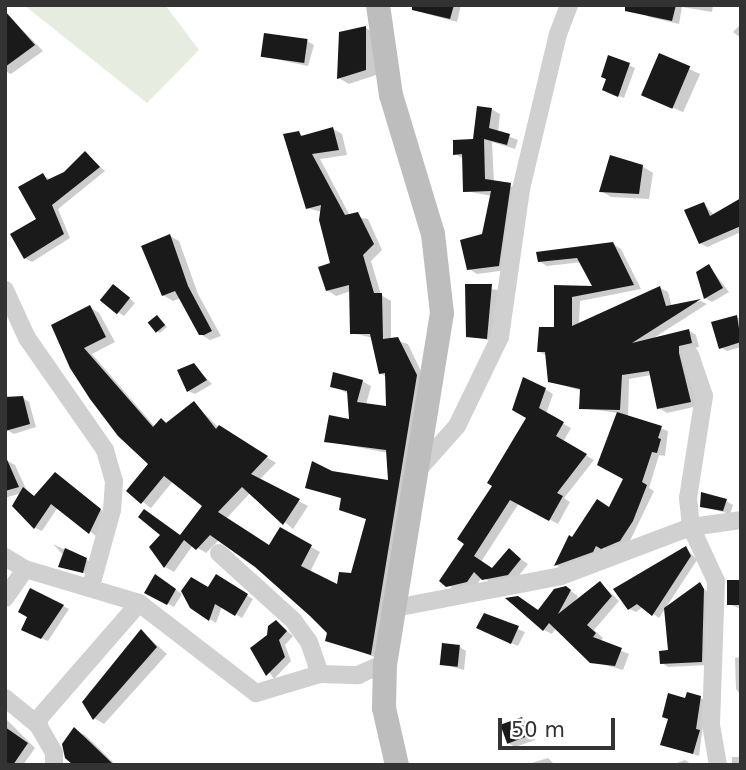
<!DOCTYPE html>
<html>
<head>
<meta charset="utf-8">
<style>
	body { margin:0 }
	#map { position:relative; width:746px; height:770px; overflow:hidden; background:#fff; font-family:"DejaVu Sans",sans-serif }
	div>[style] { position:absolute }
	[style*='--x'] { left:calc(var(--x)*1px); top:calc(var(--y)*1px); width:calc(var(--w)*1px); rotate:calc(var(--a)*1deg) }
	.green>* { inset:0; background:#e6ecdf }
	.shadow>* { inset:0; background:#0003; transform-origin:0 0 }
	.building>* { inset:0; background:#1a1a1a; transform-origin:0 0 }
	.street>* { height:18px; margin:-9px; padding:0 9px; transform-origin:9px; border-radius:9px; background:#d0d0d0 }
	.secondary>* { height:24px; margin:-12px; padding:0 12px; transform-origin:12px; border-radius:12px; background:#bdbdbd }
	span { translate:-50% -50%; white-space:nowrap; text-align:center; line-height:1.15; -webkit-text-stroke:7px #fff; paint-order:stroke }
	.frame { position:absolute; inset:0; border:7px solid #333; pointer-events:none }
	.scale { position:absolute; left:498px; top:718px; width:117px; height:32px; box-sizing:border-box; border:4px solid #333; border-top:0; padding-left:9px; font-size:21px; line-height:24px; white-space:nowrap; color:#333; -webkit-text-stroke:5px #fff; paint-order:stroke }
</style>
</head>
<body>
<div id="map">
	<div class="green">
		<i style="clip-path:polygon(24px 5px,165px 5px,199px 50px,147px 103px)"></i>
	</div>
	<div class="shadow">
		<i style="clip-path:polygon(418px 5px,461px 5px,457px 22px,424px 13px)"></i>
		<i style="clip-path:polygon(645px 5px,713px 5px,712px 12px,682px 7px,679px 24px,649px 17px,643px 13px)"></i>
		<i style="clip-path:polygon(5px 12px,43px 51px,11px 74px,5px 71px)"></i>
		<i style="clip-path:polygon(741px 24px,741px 38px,733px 32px)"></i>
		<i style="clip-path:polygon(366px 28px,376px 34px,376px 75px,349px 84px,339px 78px)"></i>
		<i style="clip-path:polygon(307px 41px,314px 45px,308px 66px,261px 56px)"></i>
		<i style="left:660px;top:56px;width:44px;height:42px;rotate:24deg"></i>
		<i style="clip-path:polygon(609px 57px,635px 68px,624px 98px,610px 93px)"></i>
		<i style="clip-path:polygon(491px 109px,500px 114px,498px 132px,518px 140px,515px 149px,492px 142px,494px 182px,519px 189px,507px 270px,477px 274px,469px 269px,483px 236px,492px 196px,465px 191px,464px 159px,455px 154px,475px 141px)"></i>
		<i style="clip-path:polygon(333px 129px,342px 134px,347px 155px,320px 159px,350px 216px,368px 219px,382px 250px,371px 261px,381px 295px,391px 301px,391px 339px,408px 344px,426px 382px,380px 659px,327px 640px,329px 632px,256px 566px,219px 540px,206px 553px,193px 545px,174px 572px,165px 567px,151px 547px,181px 536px,204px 506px,173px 481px,151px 508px,128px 491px,151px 464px,71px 368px,90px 307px,99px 313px,115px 342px,92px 354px,155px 427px,162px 420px,168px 424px,194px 403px,218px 427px,276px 463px,259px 480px,308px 506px,293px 529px,250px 493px,226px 519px,270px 547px,280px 529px,320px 552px,310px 572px,338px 586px,353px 575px,368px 520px,341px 509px,343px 499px,307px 487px,331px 473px,390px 482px,388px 453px,326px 441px,351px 422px,349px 394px,332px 386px,362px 381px,371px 386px,366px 405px,388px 408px,387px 377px,380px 373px,373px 338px,352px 333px,351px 291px,336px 296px,327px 290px,333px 264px,322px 212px,307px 208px,298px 133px,305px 137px)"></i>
		<i style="clip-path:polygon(85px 153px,105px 171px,58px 209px,70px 238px,32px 262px,25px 258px,39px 220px,43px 175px,51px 180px,65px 173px)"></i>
		<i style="clip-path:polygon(642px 166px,653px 173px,649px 199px,611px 197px,601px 191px)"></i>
		<i style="clip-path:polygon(741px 201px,741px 232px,707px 247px,700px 243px,704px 204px,714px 215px)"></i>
		<i style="clip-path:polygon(170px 236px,179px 241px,198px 294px,221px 336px,210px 340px,200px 334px,181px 298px,173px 301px,163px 295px)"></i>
		<i style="clip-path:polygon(613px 244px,621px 249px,641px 289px,580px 301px,579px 324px,660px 288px,668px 292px,672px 307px,701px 301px,707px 304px,652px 339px,688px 330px,696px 335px,699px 347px,686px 350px,698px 406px,667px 413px,659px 408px,651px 375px,629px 379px,628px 417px,668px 431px,665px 456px,659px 455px,649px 488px,654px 491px,628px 545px,609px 552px,604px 549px,600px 556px,561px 568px,555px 564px,610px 509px,625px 478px,618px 413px,581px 408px,582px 391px,549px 381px,547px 356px,538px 351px,556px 329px,555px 287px,595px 288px,582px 262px,547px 266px,539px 261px)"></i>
		<i style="clip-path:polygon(709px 266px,729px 292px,712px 302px,705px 298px,698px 273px)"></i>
		<i style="clip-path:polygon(467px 286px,498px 290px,493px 341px,468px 336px)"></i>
		<i style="clip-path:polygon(120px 290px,135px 303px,124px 316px,118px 312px)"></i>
		<i style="clip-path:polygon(157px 317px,167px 327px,160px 333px,157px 331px)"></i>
		<i style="clip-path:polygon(736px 317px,741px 319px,741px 347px,727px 351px,720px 347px)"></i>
		<i style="clip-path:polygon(193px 365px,212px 384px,195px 394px,188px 391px)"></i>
		<i style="clip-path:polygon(545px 389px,553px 394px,546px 414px,571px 428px,563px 442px,594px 460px,564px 498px,570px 502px,558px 524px,519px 503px,481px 562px,493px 570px,509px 551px,528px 564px,517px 578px,492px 583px,482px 577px,476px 586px,456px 590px,441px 581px,466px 543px)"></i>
		<i style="clip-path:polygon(23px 398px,29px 402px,36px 427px,14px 434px,7px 430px)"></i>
		<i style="clip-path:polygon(6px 460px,15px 465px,27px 491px,35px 498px,62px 478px,106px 514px,96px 536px,58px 507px,42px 531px,35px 528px,14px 506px,21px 493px,5px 498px)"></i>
		<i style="clip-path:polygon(726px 501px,733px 505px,730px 514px,702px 506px)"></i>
		<i style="clip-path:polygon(53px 544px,93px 563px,90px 575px,67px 568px,71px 563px)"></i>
		<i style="clip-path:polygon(686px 548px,697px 560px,659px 618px,643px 607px,636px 612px,630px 609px)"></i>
		<i style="clip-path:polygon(216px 577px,253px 599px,242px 618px,222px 606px,216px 623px,191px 607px)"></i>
		<i style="clip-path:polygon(162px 580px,182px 594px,174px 607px,146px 592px)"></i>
		<i style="clip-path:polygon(741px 582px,741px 620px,739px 608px,728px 604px)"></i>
		<i style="clip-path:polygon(600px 583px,619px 601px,594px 630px,603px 638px,600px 642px,629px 654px,623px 670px,591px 661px,556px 628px,552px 634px,544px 630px,509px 599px,539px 612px,566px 588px,578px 596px,574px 603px)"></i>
		<i style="clip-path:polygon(700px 585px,710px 594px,708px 665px,668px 667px,662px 663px)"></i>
		<i style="clip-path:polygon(31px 590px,69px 609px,48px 641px,29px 633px)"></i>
		<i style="clip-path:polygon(485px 615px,525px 632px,518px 646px,485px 631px)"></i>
		<i style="clip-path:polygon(276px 622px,293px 636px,285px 645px,291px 661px,274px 679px,252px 649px,269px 636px)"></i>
		<i style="clip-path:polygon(141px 631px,167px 654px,104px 724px,94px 718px)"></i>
		<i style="clip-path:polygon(460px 647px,466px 651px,464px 670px,441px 664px)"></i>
		<i style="clip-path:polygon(741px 657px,741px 695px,736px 689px,735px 658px)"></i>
		<i style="clip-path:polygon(700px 698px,706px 701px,699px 756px,662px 744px,687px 700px)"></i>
		<i style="clip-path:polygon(5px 718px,35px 748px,23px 765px,5px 765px)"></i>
		<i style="clip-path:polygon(522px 719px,528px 722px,535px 740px,515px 747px,508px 743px)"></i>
		<i style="clip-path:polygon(74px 730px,85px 735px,116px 765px,76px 765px)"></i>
		<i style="left:732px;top:757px;width:9px;height:8px"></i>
		<i style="clip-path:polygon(548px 758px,555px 765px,525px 765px)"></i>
		<i style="clip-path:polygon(685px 760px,692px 765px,671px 765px)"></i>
	</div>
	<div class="building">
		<i style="clip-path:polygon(412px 5px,454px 5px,450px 19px,412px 10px)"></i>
		<i style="clip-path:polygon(625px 5px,676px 5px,672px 21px,625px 11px)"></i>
		<i style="clip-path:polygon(5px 11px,35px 45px,5px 67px)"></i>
		<i style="clip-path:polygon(366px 26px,366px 70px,337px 79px,339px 32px)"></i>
		<i style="left:264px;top:33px;width:44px;height:24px;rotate:8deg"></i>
		<i style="left:659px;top:53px;width:34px;height:46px;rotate:23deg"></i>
		<i style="clip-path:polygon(608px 55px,630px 63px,618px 97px,602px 90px,606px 79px,601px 77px)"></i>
		<i style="clip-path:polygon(477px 106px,492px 108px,489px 128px,510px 134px,507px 145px,484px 139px,485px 179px,511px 183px,499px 266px,467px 270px,460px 240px,482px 234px,491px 191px,463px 192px,462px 154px,453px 155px,453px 140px,473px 139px)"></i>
		<i style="clip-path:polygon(333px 127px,339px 150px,312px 154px,345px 215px,358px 212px,374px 244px,363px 255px,374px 293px,382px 293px,383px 339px,398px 337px,417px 375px,371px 655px,325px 641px,327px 633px,310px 616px,255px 567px,210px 535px,196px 550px,184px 540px,164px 568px,149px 547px,160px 535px,138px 517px,144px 509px,180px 535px,202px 506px,164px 476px,141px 504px,126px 491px,148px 464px,118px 436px,90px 399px,70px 368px,51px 325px,90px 305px,106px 337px,84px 348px,153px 427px,161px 418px,166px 423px,194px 401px,216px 429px,219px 425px,268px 456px,251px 474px,300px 499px,283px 525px,242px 487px,218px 512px,269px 545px,280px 527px,312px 545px,301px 566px,337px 584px,339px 572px,351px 573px,366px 519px,339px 510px,341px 498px,305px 488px,312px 461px,332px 471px,388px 480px,386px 450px,324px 442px,329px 415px,349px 419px,347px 391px,330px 387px,333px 372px,363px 380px,357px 402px,386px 406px,385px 373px,379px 374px,370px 334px,350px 334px,349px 285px,326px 291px,318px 267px,330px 263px,319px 220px,321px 205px,306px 209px,283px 134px,299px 131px,301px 136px)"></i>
		<i style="clip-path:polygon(85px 151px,100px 167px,52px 205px,64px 234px,24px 259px,10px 234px,36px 219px,18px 187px,43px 173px,47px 180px,64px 172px)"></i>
		<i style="clip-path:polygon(610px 155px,643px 165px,639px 194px,599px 192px)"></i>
		<i style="clip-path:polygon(741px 198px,741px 226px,699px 244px,684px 210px,704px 202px,710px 216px)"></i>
		<i style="clip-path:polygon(170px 234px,188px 286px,212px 331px,204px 335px,199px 335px,175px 291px,162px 296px,141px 246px)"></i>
		<i style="clip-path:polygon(613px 242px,634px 285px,572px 297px,572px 326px,660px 286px,666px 306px,701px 299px,632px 343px,689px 329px,692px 343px,679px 346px,679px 353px,691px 402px,657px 409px,649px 371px,622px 375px,620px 410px,579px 409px,580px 389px,548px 382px,545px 352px,537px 352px,539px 327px,554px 327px,554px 285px,592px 286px,577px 258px,538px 262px,536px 252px)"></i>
		<i style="clip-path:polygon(709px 264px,723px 288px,704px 299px,696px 272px)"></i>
		<i style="left:113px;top:284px;width:22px;height:21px;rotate:39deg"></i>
		<i style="clip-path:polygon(465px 284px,492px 284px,487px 339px,466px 337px)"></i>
		<i style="left:157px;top:315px;width:13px;height:12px;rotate:51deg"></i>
		<i style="clip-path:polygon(737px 315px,741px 342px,719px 349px,711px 322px)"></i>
		<i style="clip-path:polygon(194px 363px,207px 380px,187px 392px,177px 370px)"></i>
		<i style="clip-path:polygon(523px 377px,546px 388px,539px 408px,564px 422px,556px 436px,587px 454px,557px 493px,563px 496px,549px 521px,510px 500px,474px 556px,492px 568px,509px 548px,521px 559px,508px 575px,482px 580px,474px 572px,467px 582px,446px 587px,439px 581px,464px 544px,457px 539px,492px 486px,487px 483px,526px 418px,512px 410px)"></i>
		<i style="clip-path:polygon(23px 396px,30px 424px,5px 431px,5px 397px)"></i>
		<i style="clip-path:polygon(617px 412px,662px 426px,658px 438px,661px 439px,657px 453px,652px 452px,642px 482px,647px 485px,633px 521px,620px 541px,601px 549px,596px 546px,593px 552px,554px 566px,569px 535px,572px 537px,597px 499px,609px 507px,623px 479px,597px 465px)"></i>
		<i style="clip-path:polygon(5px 455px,19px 487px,5px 491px)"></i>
		<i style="clip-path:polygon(55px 472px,101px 509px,89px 534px,51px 504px,34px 529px,12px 506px,23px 487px,34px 496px)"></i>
		<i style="clip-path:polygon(701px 492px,727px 499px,723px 511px,700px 507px)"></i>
		<i style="clip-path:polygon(686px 546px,691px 556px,652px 616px,637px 604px,628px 610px,613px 589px)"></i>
		<i style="clip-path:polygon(65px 548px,87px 558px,83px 573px,58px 567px)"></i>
		<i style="clip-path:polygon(155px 574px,176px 589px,167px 605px,144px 593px)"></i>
		<i style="clip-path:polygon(216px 574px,248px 594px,235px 616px,215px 604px,209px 621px,190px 608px,181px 591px,191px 577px,208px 587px)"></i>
		<i style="left:727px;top:580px;width:14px;height:25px"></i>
		<i style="clip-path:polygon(600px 581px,612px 596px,587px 625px,596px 633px,593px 637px,622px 648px,615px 666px,590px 663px,549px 623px,543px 631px,505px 598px,518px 596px,538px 610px,554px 589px,566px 586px,571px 590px,558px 614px)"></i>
		<i style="clip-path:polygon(700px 582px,704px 589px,702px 662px,660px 664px,659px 651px,668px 650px,664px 608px)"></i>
		<i style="clip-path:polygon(30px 588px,64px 605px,41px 639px,21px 630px,27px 617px,18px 612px)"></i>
		<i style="clip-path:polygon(484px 613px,519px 626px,511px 644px,476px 628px)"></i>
		<i style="clip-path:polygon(276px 620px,287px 631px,279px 640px,285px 657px,266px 676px,250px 648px,267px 635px,268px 626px)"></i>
		<i style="clip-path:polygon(141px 629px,157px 647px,93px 720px,82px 702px)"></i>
		<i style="left:442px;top:643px;width:18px;height:22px;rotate:6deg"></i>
		<i style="clip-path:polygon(687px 692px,701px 696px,696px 729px,700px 730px,693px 754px,660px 745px,668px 719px,662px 717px,668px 693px,685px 698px)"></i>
		<i style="left:522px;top:717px;width:20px;height:23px;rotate:70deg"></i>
		<i style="clip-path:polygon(5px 727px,28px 743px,13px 765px,5px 765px)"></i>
		<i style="clip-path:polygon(74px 727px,91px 743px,114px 765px,73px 765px,65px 758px,62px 744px)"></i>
	</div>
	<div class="street">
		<i style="--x:5;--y:290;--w:53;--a:65.4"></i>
		<i style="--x:27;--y:338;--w:136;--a:55.1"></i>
		<i style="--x:105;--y:450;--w:33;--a:74"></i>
		<i style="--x:114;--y:482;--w:28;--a:94"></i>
		<i style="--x:112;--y:510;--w:79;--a:105.4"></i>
		<i style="--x:690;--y:355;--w:43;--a:71.1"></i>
		<i style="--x:704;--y:396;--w:103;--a:98.9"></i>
		<i style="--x:688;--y:498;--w:29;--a:84"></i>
		<i style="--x:691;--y:527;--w:60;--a:65.2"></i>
		<i style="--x:716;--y:581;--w:144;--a:92"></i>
		<i style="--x:711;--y:725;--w:41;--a:80.1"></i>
		<i style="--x:417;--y:471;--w:60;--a:-48.4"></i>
		<i style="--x:457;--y:426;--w:99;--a:-64.2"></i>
		<i style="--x:500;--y:337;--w:149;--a:-81.9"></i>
		<i style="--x:521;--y:189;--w:159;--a:-76.6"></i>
		<i style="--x:558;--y:34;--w:31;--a:-69"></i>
		<i style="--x:219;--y:553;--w:100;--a:42.2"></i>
		<i style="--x:293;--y:620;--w:27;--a:54"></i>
		<i style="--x:309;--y:642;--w:34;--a:71"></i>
		<i style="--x:5;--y:557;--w:23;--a:31"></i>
		<i style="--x:25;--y:569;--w:119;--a:16.6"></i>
		<i style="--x:139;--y:603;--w:148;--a:37.6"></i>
		<i style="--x:256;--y:693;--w:67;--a:-16.5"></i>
		<i style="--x:320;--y:674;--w:38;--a:2"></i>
		<i style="--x:358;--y:675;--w:30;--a:-24"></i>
		<i style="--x:5;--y:598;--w:35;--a:-55"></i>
		<i style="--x:395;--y:608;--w:169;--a:-10.9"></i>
		<i style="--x:561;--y:576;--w:139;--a:-20.7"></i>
		<i style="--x:691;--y:527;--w:50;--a:-8"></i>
		<i style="--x:5;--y:698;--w:43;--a:39.3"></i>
		<i style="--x:38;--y:725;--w:32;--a:60"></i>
		<i style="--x:54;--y:753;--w:12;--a:90"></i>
		<i style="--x:38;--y:725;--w:8;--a:-76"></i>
		<i style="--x:40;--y:717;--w:151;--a:-49"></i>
	</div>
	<div class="secondary">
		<i style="--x:378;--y:5;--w:91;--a:81.8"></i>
		<i style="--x:391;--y:95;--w:145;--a:73.2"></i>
		<i style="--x:433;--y:234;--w:80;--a:83.5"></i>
		<i style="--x:442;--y:313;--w:355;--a:99.2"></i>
		<i style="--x:385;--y:663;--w:45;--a:91.3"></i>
		<i style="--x:384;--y:708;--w:58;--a:77.2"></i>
	</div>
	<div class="frame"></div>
	<div class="scale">50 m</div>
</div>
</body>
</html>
